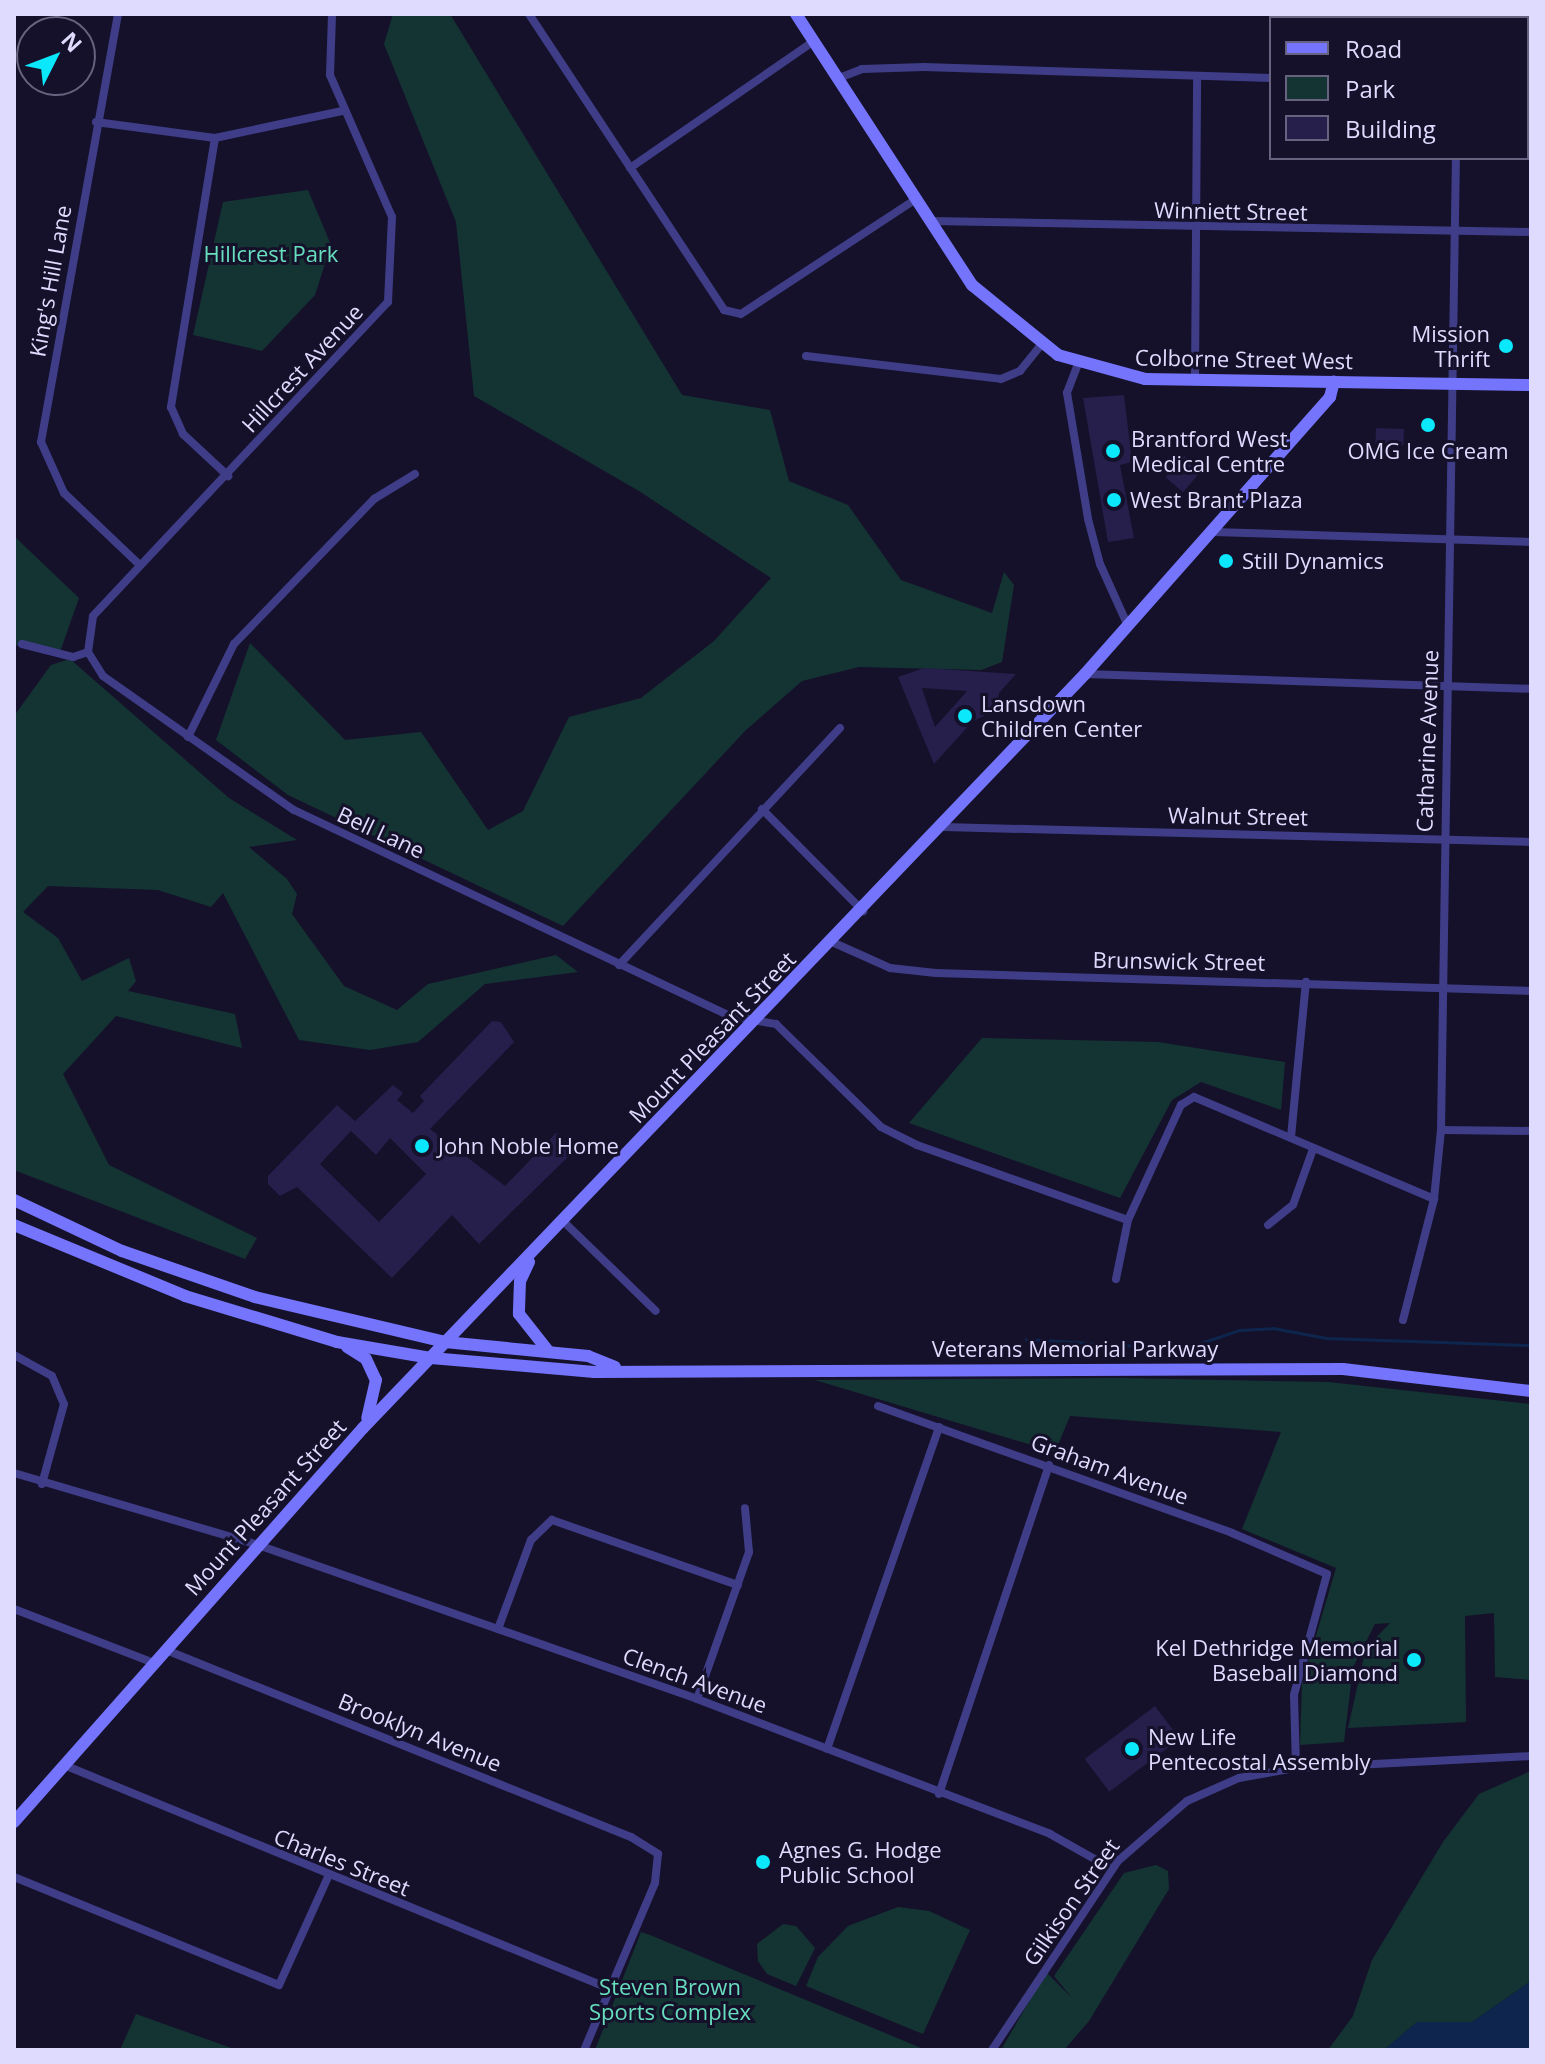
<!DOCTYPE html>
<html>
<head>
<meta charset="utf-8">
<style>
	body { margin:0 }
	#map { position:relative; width:1545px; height:2064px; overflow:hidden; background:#15112a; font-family:"Open Sans",sans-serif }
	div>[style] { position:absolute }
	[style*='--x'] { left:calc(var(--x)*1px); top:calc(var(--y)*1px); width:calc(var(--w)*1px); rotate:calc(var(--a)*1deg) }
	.green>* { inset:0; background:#143433 }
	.water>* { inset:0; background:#0e264d }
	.stream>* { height:3px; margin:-1.5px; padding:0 1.5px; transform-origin:1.5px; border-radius:1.5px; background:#0e264d }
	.building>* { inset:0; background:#261e4b; transform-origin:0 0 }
	.minor>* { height:8px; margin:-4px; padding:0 4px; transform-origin:4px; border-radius:4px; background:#3f3d88 }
	.secondary>* { height:12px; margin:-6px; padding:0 6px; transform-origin:6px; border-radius:6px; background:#7574fd }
	.dots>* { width:22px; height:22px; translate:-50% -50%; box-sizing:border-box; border:4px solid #15112a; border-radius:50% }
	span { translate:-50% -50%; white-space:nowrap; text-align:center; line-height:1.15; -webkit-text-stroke:6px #15112a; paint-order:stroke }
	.street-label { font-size:22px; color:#dfdbfe }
	.park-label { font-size:22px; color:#67dfbf }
	.poi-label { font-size:22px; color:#dfdbfe }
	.right { translate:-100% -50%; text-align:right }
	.left { translate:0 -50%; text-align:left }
	.frame { position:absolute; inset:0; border:16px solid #dfdbfe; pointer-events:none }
	.legend { position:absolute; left:1269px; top:16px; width:260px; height:144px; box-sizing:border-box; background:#15112a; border:2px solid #66627f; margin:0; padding:10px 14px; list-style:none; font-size:24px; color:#dfdbfe }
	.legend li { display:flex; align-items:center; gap:16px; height:40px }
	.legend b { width:40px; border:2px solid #66627f }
	.north { position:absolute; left:16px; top:16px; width:80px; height:80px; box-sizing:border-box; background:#15112a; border:2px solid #66627f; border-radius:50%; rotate:48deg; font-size:22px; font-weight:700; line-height:32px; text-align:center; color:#dfdbfe }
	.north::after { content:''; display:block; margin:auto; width:28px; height:36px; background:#0be7fb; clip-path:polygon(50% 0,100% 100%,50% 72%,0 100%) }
</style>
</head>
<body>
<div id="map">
	<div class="green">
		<i style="clip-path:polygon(393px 14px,450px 14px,682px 395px,770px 410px,789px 481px,848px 505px,901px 580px,992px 613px,1004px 572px,1014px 585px,1002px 662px,981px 670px,859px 667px,802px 681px,745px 731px,563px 926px,288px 795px,216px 740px,250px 643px,345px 740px,421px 732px,488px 830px,523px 811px,569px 717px,641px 698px,714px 641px,771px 578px,639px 491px,474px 396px,456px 222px,384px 44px)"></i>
		<i style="clip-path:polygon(308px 190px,331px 245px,315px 295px,262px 351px,193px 335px,223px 202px)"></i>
		<i style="clip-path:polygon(14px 536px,79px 598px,60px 652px,14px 645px)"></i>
		<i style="clip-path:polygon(70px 659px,229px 798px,297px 840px,249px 847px,287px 879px,297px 894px,292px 914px,344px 986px,397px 1010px,428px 984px,556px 955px,578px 972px,485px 984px,418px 1042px,370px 1050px,299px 1040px,223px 893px,211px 907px,158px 890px,48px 886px,23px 912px,58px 938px,82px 981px,129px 958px,136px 981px,128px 991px,235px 1014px,242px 1048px,116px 1016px,63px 1074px,109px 1165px,257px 1238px,245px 1259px,14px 1170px,14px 716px,51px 665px)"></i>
		<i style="clip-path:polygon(982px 1038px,1158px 1042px,1285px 1062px,1281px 1110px,1201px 1082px,1172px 1100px,1120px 1198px,909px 1123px)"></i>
		<i style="clip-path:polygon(1120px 1378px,1328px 1382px,1531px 1404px,1531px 1680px,1495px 1677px,1494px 1613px,1465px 1616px,1466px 1722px,1348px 1728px,1366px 1648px,1390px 1623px,1375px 1624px,1353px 1667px,1344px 1742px,1300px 1745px,1302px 1683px,1336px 1568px,1242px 1529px,1281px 1432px,1070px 1416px,1055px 1452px,815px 1380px)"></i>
		<i style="clip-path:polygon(1531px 1771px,1531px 1981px,1472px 2022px,1417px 2022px,1384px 2050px,1328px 2050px,1353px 2016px,1372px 1960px,1443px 1842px,1479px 1794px)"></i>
		<i style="clip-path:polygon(1156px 1865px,1168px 1871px,1169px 1889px,1089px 2021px,1064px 2050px,1001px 2050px,1046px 1972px,1072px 1998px,1054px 1976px,1124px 1873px)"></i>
		<i style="clip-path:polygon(898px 1907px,929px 1911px,970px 1930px,923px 2034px,806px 1986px,818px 1957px,848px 1926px)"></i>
		<i style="clip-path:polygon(783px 1924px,796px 1926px,815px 1948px,796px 1986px,767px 1974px,758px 1961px,757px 1944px)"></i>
		<i style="clip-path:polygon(641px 1932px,650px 1935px,926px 2050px,595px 2050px)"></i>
		<i style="clip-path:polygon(136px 2014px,237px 2050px,120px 2050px)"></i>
	</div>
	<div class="water">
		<i style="clip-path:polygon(1531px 1981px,1531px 2050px,1384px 2050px,1417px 2022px,1472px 2022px)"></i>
	</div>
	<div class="stream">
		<i style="--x:1026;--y:1339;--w:157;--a:3.6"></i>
		<i style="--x:1183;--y:1349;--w:59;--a:-18.7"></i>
		<i style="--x:1239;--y:1330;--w:34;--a:-3"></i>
		<i style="--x:1273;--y:1328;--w:54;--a:10.7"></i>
		<i style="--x:1326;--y:1338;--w:205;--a:2"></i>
	</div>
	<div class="building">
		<i style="clip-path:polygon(1124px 395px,1132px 462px,1120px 465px,1134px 538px,1108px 542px,1083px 398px)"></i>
		<i style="left:1376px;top:428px;width:28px;height:16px;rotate:2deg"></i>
		<i style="left:1184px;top:456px;width:23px;height:28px;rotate:41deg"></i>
		<i style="clip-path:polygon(evenodd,924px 668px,1016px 674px,999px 693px,997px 709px,972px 722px,934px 764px,898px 677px,924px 668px,922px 688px,967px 691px,935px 727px,922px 688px)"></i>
		<i style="clip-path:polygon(evenodd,492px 1021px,501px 1022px,514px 1042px,430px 1129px,505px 1186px,556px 1133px,575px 1150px,479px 1244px,452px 1215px,392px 1278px,297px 1187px,280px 1196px,268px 1184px,268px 1176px,337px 1105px,355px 1121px,393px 1085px,403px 1093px,397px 1100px,413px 1113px,424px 1101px,420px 1096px,492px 1021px,351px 1131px,376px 1155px,390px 1138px,426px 1174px,379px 1222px,320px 1164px,351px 1131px)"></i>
		<i style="left:1155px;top:1706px;width:41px;height:88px;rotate:53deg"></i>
	</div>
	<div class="minor">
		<i style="--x:118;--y:14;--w:435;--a:100.2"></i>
		<i style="--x:41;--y:442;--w:56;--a:65.7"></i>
		<i style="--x:64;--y:493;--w:105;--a:43.5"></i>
		<i style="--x:529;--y:14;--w:354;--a:56.6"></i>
		<i style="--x:724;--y:310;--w:17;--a:13"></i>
		<i style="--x:741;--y:314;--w:209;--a:-33.3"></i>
		<i style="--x:1425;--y:18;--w:4;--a:-76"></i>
		<i style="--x:839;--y:78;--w:25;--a:-21"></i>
		<i style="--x:862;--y:69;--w:62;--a:-1.8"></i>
		<i style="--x:924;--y:67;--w:347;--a:1.8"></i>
		<i style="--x:1527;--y:83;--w:4;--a:0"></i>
		<i style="--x:96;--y:122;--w:120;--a:7.7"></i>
		<i style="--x:215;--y:138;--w:130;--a:-12"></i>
		<i style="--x:215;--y:138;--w:273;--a:99.3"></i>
		<i style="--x:171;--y:407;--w:30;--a:66"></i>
		<i style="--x:183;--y:434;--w:62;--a:43"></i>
		<i style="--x:630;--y:168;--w:224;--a:-34.6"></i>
		<i style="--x:931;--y:221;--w:600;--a:1.05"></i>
		<i style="--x:806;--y:356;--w:196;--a:6.7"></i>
		<i style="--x:1001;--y:379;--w:21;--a:-23"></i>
		<i style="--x:1020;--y:371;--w:33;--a:-51"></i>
		<i style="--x:1078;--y:364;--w:31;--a:111"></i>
		<i style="--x:1067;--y:393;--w:128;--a:80.5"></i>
		<i style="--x:1088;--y:519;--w:47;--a:75.1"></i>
		<i style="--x:1100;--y:564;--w:68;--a:65.7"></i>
		<i style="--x:1195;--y:380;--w:303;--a:-89.6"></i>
		<i style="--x:1214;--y:532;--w:317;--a:1.8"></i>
		<i style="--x:22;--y:644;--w:53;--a:14.3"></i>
		<i style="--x:73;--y:657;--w:16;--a:-18"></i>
		<i style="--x:88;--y:652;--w:28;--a:58"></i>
		<i style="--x:103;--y:676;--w:233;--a:35.1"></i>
		<i style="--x:294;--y:810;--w:482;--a:25.3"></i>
		<i style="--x:730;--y:1016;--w:47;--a:9.9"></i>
		<i style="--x:776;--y:1024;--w:147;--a:44.4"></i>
		<i style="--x:881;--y:1127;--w:40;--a:26.6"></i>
		<i style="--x:917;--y:1145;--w:224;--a:19.6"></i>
		<i style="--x:88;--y:652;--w:36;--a:-82"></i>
		<i style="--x:93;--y:616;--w:431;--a:-46.8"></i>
		<i style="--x:388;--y:302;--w:85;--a:-87.3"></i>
		<i style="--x:392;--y:217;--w:155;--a:-113.6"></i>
		<i style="--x:330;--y:75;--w:61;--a:-88.1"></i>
		<i style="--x:1085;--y:674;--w:446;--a:1.9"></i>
		<i style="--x:188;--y:737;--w:104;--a:-63.7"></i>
		<i style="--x:234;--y:644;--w:202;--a:-46"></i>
		<i style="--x:374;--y:499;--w:48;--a:-31.4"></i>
		<i style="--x:762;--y:809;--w:144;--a:45.3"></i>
		<i style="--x:944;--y:827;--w:587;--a:1.46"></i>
		<i style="--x:832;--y:942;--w:64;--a:24.1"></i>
		<i style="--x:890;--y:968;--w:46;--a:6.2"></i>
		<i style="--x:936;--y:973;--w:595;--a:1.73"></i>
		<i style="--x:619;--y:965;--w:324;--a:-47"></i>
		<i style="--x:1441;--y:1130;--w:90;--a:0.6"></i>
		<i style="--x:1291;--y:1137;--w:156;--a:-84.5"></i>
		<i style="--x:563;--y:1221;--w:129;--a:44.1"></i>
		<i style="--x:1268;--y:1225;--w:32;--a:-39"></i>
		<i style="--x:1293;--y:1205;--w:59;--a:-70.3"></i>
		<i style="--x:1116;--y:1279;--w:60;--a:-78.5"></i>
		<i style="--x:1128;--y:1220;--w:127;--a:-65.3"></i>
		<i style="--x:1181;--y:1105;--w:15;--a:-32"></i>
		<i style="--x:1194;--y:1097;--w:261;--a:23"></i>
		<i style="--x:1403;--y:1320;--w:125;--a:-75.6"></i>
		<i style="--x:1434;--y:1199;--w:69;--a:-84.2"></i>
		<i style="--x:1441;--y:1130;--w:972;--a:-89.12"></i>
		<i style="--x:14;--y:1355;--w:43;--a:28.9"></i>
		<i style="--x:52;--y:1376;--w:30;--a:67"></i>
		<i style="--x:64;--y:1404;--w:83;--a:105.4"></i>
		<i style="--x:878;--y:1406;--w:376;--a:19.7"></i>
		<i style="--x:1232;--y:1533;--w:103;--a:23.3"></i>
		<i style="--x:1327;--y:1574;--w:125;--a:105.3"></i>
		<i style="--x:1294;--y:1695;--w:73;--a:88.4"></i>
		<i style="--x:14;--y:1473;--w:254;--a:16.4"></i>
		<i style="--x:258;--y:1545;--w:465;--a:19.3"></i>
		<i style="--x:697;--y:1699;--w:378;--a:20.9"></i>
		<i style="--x:1050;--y:1834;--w:71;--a:29.4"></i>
		<i style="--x:14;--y:1609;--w:150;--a:21.1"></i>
		<i style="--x:498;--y:1629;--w:95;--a:-69.7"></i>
		<i style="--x:531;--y:1540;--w:29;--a:-44"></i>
		<i style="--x:552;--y:1520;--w:197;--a:19.3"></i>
		<i style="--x:166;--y:1650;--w:501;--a:21.91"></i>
		<i style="--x:631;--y:1837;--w:32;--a:32"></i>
		<i style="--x:658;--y:1854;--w:29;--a:96"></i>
		<i style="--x:655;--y:1883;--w:181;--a:113"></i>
		<i style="--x:697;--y:1699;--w:156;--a:-70.5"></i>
		<i style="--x:749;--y:1552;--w:44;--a:-95.2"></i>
		<i style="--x:827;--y:1749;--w:341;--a:-70.8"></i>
		<i style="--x:64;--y:1765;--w:588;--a:22.29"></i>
		<i style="--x:939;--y:1794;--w:347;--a:-71.5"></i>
		<i style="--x:14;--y:1877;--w:286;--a:22.2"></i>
		<i style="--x:279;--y:1985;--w:119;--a:-65.6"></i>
		<i style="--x:992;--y:2050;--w:227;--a:-56.3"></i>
		<i style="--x:1118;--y:1861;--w:91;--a:-41"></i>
		<i style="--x:1187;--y:1801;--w:57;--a:-23.9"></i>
		<i style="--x:1239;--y:1778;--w:58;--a:-10"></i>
		<i style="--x:1296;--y:1768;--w:235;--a:-2.9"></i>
	</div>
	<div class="secondary">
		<i style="--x:796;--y:14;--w:323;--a:57"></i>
		<i style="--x:972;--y:285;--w:111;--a:39.1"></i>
		<i style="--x:1058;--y:355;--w:90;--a:15.4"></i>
		<i style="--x:1145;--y:379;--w:386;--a:0.9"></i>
		<i style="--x:14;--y:1200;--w:119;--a:25.3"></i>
		<i style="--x:122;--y:1251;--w:141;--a:19.1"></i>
		<i style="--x:255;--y:1297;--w:195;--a:13.3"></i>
		<i style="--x:445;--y:1342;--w:144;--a:5.6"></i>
		<i style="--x:588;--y:1356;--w:29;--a:22"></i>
		<i style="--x:14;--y:1225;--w:185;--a:22.5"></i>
		<i style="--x:185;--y:1296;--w:159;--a:16.8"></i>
		<i style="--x:337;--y:1342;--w:95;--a:9.7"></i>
		<i style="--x:431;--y:1358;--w:164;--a:4.9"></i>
		<i style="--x:594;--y:1372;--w:749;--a:-0.23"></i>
		<i style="--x:1343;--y:1369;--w:189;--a:6.7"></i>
		<i style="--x:529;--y:1262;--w:21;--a:115"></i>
		<i style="--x:520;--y:1281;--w:33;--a:92"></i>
		<i style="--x:519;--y:1314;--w:48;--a:51.7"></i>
		<i style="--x:347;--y:1347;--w:22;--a:32"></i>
		<i style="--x:366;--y:1359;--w:23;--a:65"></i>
		<i style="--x:376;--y:1380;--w:39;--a:103"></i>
		<i style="--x:14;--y:1822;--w:526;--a:-48.47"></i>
		<i style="--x:363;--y:1428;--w:1044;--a:-46.24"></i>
		<i style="--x:1085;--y:674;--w:370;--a:-48.5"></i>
		<i style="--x:1330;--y:397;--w:16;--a:-76"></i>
	</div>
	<div class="dots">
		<i style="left:1506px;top:346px;background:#0be7fb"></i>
		<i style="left:1428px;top:425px;background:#0be7fb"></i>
		<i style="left:1113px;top:451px;background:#0be7fb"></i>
		<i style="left:1114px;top:500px;background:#0be7fb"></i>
		<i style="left:1226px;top:561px;background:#0be7fb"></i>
		<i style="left:965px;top:716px;background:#0be7fb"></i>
		<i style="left:422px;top:1146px;background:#0be7fb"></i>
		<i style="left:1414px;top:1660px;background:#0be7fb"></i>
		<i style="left:1132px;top:1749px;background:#0be7fb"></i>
		<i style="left:763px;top:1862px;background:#0be7fb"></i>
	</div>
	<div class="street-label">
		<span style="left:1231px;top:211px;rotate:1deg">Winniett Street</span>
		<span style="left:50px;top:281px;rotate:-80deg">King's Hill Lane</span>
		<span style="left:1244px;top:359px;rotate:1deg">Colborne Street West</span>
		<span style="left:302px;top:368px;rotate:-47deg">Hillcrest Avenue</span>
		<span style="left:1427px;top:741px;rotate:-88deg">Catharine Avenue</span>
		<span style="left:1238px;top:816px;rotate:1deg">Walnut Street</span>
		<span style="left:381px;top:832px;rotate:25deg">Bell Lane</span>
		<span style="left:1179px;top:961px;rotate:1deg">Brunswick Street</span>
		<span style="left:712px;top:1037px;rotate:-46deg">Mount Pleasant Street</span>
		<span style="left:1075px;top:1349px">Veterans Memorial Parkway</span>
		<span style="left:1110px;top:1469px;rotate:20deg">Graham Avenue</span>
		<span style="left:265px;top:1507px;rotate:-48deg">Mount Pleasant Street</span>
		<span style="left:695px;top:1680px;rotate:20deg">Clench Avenue</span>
		<span style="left:420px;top:1732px;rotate:22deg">Brooklyn Avenue</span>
		<span style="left:342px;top:1862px;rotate:22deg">Charles Street</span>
		<span style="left:1071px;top:1902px;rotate:-55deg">Gilkison Street</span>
	</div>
	<div class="park-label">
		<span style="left:271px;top:254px">Hillcrest Park</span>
		<span style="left:670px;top:1999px">Steven Brown<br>Sports Complex</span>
	</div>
	<div class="poi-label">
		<span class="right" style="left:1490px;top:346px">Mission<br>Thrift</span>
		<span class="left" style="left:1131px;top:451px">Brantford West<br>Medical Centre</span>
		<span style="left:1428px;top:451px">OMG Ice Cream</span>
		<span class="left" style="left:1130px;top:500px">West Brant Plaza</span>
		<span class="left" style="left:1242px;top:561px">Still Dynamics</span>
		<span class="left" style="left:981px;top:716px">Lansdown<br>Children Center</span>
		<span class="left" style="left:438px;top:1146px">John Noble Home</span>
		<span class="right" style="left:1398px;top:1660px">Kel Dethridge Memorial<br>Baseball Diamond</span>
		<span class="left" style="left:1148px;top:1749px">New Life<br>Pentecostal Assembly</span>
		<span class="left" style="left:779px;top:1862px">Agnes G. Hodge<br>Public School</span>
	</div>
	<div class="frame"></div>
	<ul class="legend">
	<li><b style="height:10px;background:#7574fd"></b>Road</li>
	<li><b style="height:22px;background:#143433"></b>Park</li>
	<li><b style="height:22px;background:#261e4b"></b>Building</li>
	</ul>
	<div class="north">N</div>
</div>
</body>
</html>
